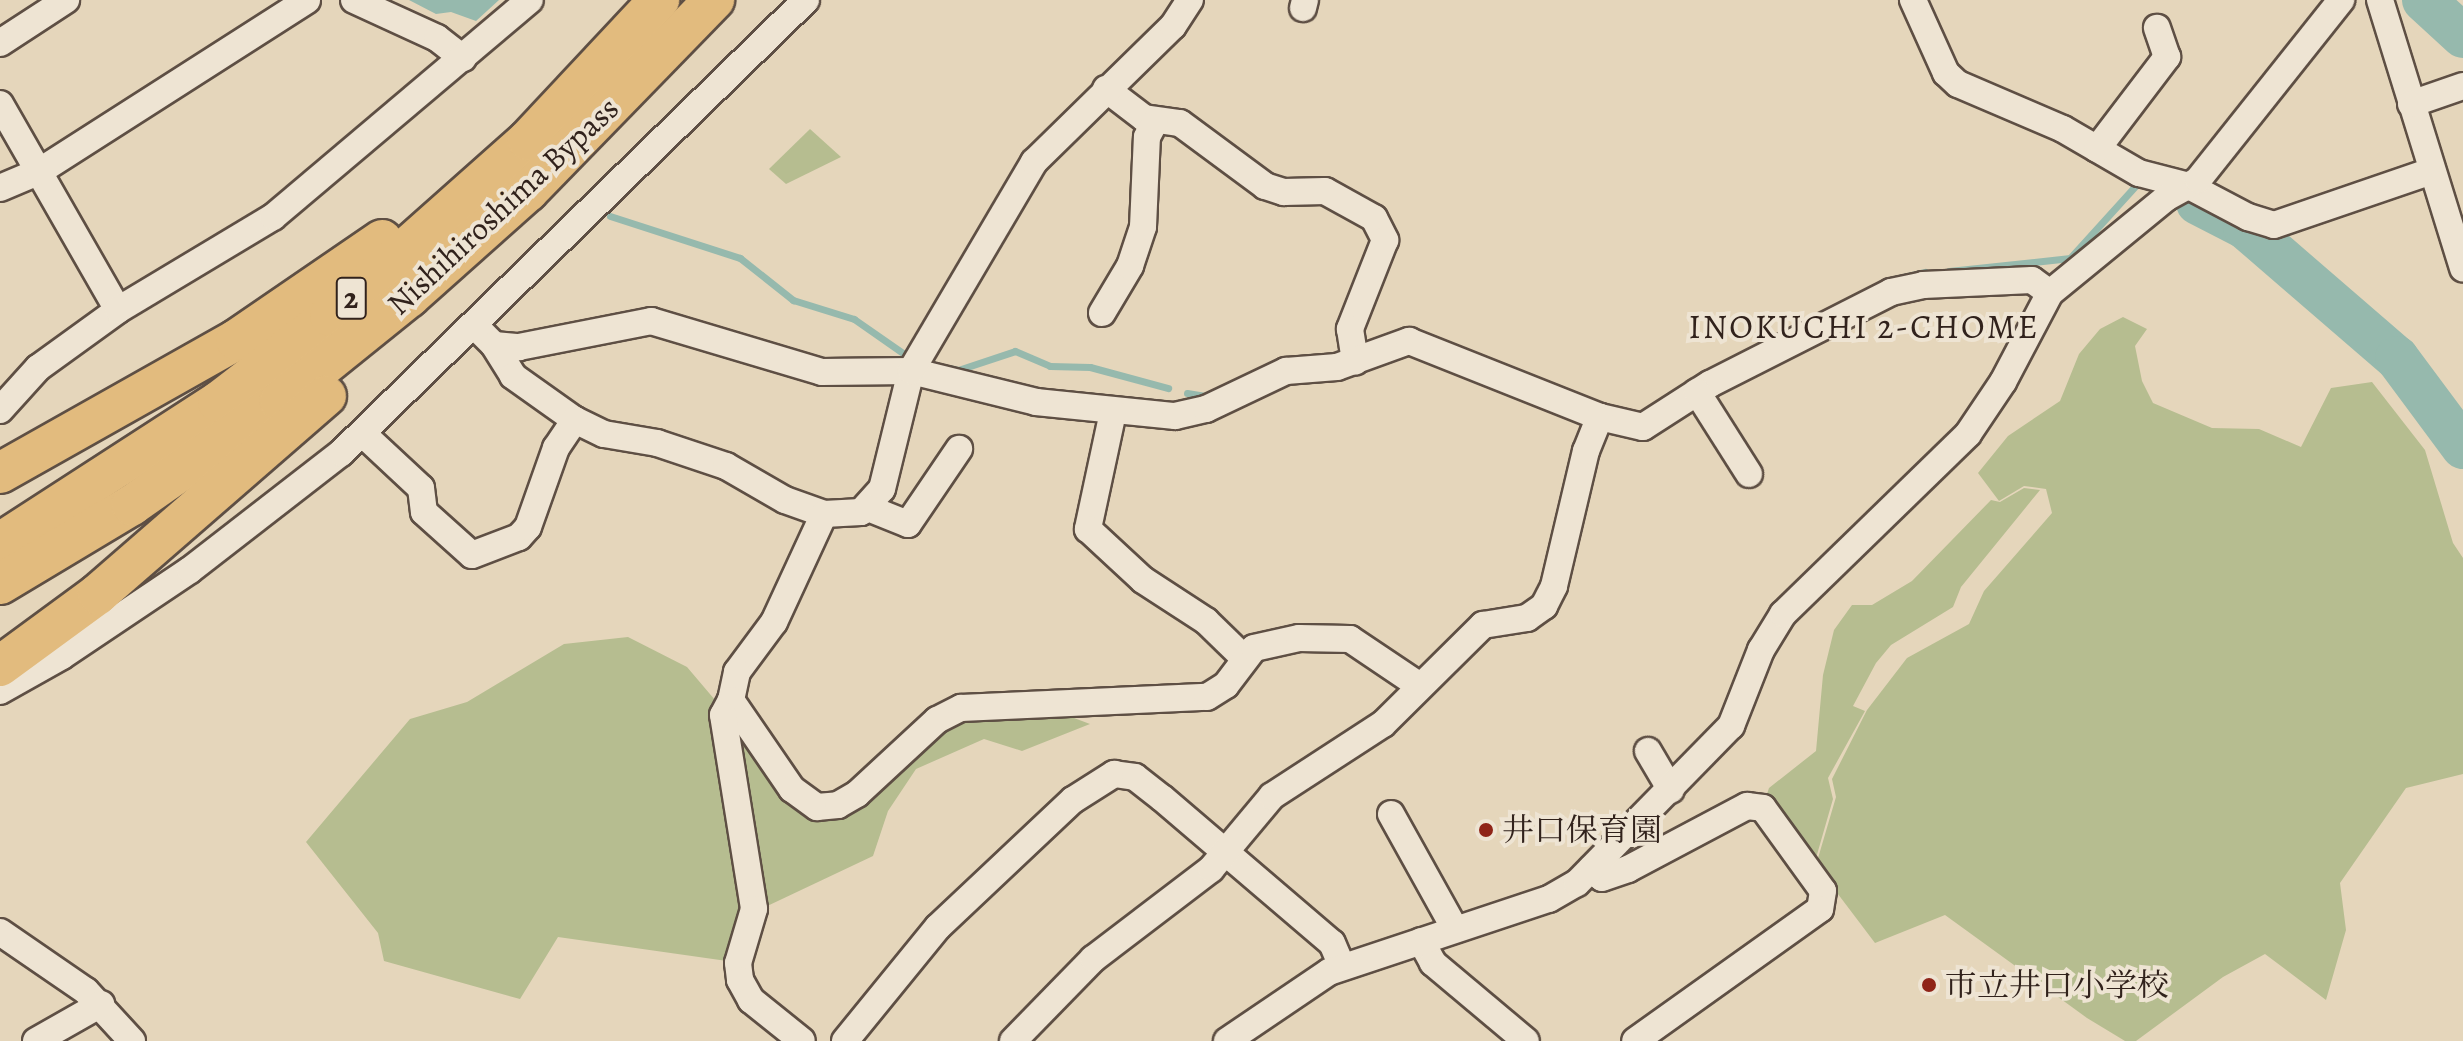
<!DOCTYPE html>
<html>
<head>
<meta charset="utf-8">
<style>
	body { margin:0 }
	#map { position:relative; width:2463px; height:1041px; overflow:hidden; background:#e5d6bb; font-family:Alegreya,"Noto Serif JP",serif }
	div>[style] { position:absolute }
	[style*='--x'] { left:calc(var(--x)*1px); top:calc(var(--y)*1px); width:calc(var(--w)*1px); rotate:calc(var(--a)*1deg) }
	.green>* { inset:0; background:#b6bd90 }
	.water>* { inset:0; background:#96b9ad }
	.stream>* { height:7px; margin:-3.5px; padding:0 3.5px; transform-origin:3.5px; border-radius:3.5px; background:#96b9ad }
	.river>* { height:44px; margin:-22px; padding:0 22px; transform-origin:22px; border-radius:22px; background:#96b9ad }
	.roads { filter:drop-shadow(2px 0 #5e4f44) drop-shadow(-2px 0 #5e4f44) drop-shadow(0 2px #5e4f44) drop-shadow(0 -2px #5e4f44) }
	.minor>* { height:26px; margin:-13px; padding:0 13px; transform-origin:13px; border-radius:13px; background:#eee4d3 }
	.highway>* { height:40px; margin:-20px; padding:0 20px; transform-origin:20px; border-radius:20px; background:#e2bb7e }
	.dots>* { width:22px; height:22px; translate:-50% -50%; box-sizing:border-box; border:4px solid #eee4d3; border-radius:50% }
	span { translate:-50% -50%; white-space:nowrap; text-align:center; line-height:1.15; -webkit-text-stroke:8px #eee4d3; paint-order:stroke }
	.shield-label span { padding:2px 6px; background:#eee4d3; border:2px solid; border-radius:6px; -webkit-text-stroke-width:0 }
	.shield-label { font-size:30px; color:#31221c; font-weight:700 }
	.street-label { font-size:32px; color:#31221c }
	.poi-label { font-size:32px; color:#31221c }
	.left { translate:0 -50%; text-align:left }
	.neighbourhood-label { font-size:34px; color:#31221c; letter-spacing:2px }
</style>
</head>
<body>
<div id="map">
	<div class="green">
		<i style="clip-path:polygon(810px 129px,841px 157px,786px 184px,769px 169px)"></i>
		<i style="clip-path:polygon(2123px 317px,2147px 329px,2135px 346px,2142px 381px,2153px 403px,2212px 428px,2259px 429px,2301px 447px,2331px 388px,2372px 382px,2425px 450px,2453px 543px,2463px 558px,2463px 774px,2406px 788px,2340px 883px,2346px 930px,2326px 1000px,2265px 954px,2223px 977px,2136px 1041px,2125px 1041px,2087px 1018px,1945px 915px,1875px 943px,1816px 865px,1836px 797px,1832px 779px,1867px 710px,1907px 658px,1969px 624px,1984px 591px,2052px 513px,2046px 489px,2024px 486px,1999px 501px,1978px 473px,2008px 436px,2060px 401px,2079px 354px,2100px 329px)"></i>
		<i style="clip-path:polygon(2024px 488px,2040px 490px,1961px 587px,1953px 607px,1891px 645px,1876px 663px,1853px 706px,1865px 711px,1828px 778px,1833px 799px,1814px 865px,1766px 797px,1769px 788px,1816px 751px,1823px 675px,1834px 630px,1852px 605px,1872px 605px,1912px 581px,1991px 500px,2000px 502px)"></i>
		<i style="clip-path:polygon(628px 637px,687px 667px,715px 700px,743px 904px,727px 961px,558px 937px,520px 999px,384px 961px,378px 933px,306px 842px,410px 719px,467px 702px,564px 644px)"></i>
		<i style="clip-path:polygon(729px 712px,816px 813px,940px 724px,976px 712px,1058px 712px,1090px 724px,1022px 751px,984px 739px,916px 769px,888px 811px,873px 856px,761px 909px)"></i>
	</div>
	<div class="water">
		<i style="clip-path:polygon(409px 0,499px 0,476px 21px,451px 12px,436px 14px)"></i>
	</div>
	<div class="stream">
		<i style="--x:610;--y:216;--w:137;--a:17.9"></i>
		<i style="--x:740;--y:258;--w:68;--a:38.4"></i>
		<i style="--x:793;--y:300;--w:64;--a:17.3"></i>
		<i style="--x:854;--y:319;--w:68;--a:34.9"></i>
		<i style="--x:1949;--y:271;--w:122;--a:-6.1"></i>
		<i style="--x:2070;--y:258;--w:100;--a:-47.8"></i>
		<i style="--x:1890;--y:280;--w:36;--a:-13"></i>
		<i style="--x:949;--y:368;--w:9;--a:13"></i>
		<i style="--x:958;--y:370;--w:60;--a:-18.4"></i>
		<i style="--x:1015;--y:351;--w:38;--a:23"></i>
		<i style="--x:1050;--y:366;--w:40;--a:1.4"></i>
		<i style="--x:1090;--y:367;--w:81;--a:15.1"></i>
		<i style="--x:1187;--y:393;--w:20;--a:9"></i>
	</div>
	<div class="river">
		<i style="--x:2424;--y:0;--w:53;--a:42.7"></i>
		<i style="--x:2198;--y:203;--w:53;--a:27.1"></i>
		<i style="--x:2245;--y:227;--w:201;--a:40.8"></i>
		<i style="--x:2397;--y:358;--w:111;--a:53.4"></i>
	</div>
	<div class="roads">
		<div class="minor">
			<i style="--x:354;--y:0;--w:91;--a:24.6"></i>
			<i style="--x:437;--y:38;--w:33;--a:38"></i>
			<i style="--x:1913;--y:0;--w:80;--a:65.7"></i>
			<i style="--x:1946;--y:73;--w:16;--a:43"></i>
			<i style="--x:1958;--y:84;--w:114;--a:23.2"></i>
			<i style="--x:2063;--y:129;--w:88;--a:30.1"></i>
			<i style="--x:2139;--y:173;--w:52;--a:14.6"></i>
			<i style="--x:2189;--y:186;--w:67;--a:27.7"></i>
			<i style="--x:2248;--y:217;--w:27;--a:17"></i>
			<i style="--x:2274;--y:225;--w:167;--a:-18.9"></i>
			<i style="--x:2380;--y:0;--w:281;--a:72.8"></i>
			<i style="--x:1303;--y:8;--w:8;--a:-76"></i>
			<i style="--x:0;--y:43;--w:79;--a:-33.1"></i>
			<i style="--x:1106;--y:89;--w:48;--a:37.3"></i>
			<i style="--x:1144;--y:118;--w:36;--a:8"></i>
			<i style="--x:1180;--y:123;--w:106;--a:36.5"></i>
			<i style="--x:1265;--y:186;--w:20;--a:18"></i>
			<i style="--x:1284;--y:192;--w:41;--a:-1.4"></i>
			<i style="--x:1325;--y:191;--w:56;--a:28.9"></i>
			<i style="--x:1374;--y:218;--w:25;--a:63"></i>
			<i style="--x:1385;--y:240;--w:96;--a:111.5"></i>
			<i style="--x:1350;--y:329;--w:33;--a:81"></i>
			<i style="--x:0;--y:104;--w:237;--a:60.2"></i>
			<i style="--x:2411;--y:104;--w:55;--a:-19.1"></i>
			<i style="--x:2097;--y:149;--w:116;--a:-52.7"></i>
			<i style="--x:2167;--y:57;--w:31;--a:-109"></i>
			<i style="--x:0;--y:188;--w:43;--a:-23"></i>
			<i style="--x:40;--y:171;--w:317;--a:-32.6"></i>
			<i style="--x:1102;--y:313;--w:55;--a:-59.2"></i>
			<i style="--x:1130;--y:266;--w:41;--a:-71.6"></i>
			<i style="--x:1143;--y:227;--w:90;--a:-87.5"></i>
			<i style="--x:1147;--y:137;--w:17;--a:-62"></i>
			<i style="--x:475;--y:326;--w:27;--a:45"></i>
			<i style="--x:494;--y:345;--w:25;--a:5"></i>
			<i style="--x:519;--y:347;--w:135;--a:-11.1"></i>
			<i style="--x:651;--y:321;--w:178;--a:16.6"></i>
			<i style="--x:822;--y:372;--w:89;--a:-0.6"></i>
			<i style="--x:911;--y:371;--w:129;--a:13.9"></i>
			<i style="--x:1036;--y:402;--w:140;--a:5.8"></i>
			<i style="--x:1175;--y:416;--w:32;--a:-13"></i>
			<i style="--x:1206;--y:409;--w:89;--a:-25.4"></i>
			<i style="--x:1286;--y:371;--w:51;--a:-4.5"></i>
			<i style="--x:1337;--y:367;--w:77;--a:-19.9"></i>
			<i style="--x:1409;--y:341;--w:206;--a:21.7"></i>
			<i style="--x:1600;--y:417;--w:44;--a:13.1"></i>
			<i style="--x:1643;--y:427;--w:80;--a:-32.7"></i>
			<i style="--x:1710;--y:384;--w:203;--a:-26.9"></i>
			<i style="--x:1891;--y:292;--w:33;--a:-12"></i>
			<i style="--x:1923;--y:285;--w:109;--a:-2.6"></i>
			<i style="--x:2032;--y:280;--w:22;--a:36"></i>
			<i style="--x:2050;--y:293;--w:150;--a:-39.3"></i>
			<i style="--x:2166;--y:198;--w:37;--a:-29"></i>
			<i style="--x:2198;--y:180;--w:230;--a:-51.5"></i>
			<i style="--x:494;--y:345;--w:36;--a:58"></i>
			<i style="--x:513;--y:376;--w:76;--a:35.4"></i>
			<i style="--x:575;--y:420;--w:32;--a:26"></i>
			<i style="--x:604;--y:434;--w:54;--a:9.6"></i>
			<i style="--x:657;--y:443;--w:73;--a:18.4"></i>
			<i style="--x:726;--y:466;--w:68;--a:30"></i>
			<i style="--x:785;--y:500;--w:41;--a:19.7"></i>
			<i style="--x:824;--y:514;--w:37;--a:-3"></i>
			<i style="--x:861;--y:512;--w:31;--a:-48"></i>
			<i style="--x:882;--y:489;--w:122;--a:-76.2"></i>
			<i style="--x:911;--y:371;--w:243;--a:-59.5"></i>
			<i style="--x:1034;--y:162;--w:194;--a:-44.4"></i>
			<i style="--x:1173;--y:26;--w:31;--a:-57"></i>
			<i style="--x:1697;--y:392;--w:97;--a:57.6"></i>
			<i style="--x:0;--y:410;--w:57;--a:-47.9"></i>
			<i style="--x:38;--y:368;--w:99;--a:-35.9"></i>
			<i style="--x:118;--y:310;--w:181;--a:-31"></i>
			<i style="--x:273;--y:217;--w:336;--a:-40.2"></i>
			<i style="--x:1113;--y:412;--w:120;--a:102.1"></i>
			<i style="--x:1088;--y:529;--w:75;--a:42.8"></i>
			<i style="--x:1143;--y:580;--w:75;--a:33.1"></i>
			<i style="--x:1206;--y:621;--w:52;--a:44.2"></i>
			<i style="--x:363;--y:434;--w:79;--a:43"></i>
			<i style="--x:421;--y:488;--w:24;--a:83"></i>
			<i style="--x:424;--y:512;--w:64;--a:41.9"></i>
			<i style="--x:472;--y:555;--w:50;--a:-21"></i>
			<i style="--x:519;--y:537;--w:13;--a:-48"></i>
			<i style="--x:528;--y:527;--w:84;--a:-70.5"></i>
			<i style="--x:556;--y:448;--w:34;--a:-56"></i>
			<i style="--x:868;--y:508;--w:43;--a:21.8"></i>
			<i style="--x:908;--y:524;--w:91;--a:-55.8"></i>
			<i style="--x:824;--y:514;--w:119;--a:114.8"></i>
			<i style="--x:774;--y:622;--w:62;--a:126.5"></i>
			<i style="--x:737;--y:672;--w:29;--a:102"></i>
			<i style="--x:731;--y:700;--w:108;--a:55.6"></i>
			<i style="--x:792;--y:789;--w:31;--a:36"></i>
			<i style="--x:817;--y:807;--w:21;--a:-5"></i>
			<i style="--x:838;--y:805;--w:22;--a:-30"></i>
			<i style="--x:857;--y:794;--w:109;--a:-42.8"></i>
			<i style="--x:937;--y:720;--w:27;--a:-27"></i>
			<i style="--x:961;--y:708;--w:246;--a:-2.6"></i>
			<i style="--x:1207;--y:697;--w:22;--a:-32"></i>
			<i style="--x:1226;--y:685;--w:46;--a:-52.9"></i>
			<i style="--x:1254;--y:648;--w:46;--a:-12.5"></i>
			<i style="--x:1299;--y:638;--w:51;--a:1.1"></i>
			<i style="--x:1350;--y:639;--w:84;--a:33.9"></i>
			<i style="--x:0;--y:691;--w:71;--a:-29.4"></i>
			<i style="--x:62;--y:656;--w:154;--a:-33.9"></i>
			<i style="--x:190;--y:570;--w:191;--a:-37.8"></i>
			<i style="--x:341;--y:453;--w:649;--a:-44.25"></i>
			<i style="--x:731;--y:700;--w:17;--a:118"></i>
			<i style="--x:723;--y:715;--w:196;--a:80.9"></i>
			<i style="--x:754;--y:909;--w:56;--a:106.5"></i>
			<i style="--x:738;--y:963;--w:17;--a:83"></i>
			<i style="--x:740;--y:980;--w:23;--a:61"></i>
			<i style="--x:751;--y:1000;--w:65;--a:38.8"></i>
			<i style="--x:1648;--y:751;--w:45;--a:59.5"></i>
			<i style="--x:1391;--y:814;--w:132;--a:60.9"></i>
			<i style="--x:1592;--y:868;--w:14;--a:45"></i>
			<i style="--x:1602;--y:878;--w:28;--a:-19"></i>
			<i style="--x:1628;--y:869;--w:135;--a:-27.9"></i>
			<i style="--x:1747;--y:806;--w:16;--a:7"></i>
			<i style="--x:1763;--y:808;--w:102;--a:54.1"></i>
			<i style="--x:1823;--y:891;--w:18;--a:99"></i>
			<i style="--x:1820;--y:909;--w:227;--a:144.5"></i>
			<i style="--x:0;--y:932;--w:104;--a:34.5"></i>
			<i style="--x:86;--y:991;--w:68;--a:47.4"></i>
			<i style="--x:1421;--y:941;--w:25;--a:61"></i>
			<i style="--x:1433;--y:963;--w:121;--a:40"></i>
			<i style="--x:36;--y:1041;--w:75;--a:-29.6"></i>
			<i style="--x:845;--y:1041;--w:147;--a:-50.8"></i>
			<i style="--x:938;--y:927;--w:185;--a:-43.3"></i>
			<i style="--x:1073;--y:800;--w:49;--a:-32.4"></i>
			<i style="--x:1114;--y:774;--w:21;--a:8"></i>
			<i style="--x:1135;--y:777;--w:34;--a:38"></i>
			<i style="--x:1162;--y:798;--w:223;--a:40.5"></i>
			<i style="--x:1332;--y:943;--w:25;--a:67"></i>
			<i style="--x:1013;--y:1041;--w:115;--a:-45.7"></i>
			<i style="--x:1093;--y:959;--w:148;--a:-37.3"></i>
			<i style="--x:1211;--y:869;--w:95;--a:-50.1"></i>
			<i style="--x:1272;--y:796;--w:132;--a:-33"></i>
			<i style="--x:1383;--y:724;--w:141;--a:-44.7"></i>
			<i style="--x:1483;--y:625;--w:45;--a:-9"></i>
			<i style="--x:1527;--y:618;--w:21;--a:-35"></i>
			<i style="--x:1544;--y:606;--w:22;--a:-63"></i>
			<i style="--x:1554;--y:586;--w:139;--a:-76.7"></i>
			<i style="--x:1586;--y:451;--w:37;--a:-68"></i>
			<i style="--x:1227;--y:1041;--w:123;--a:-34.1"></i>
			<i style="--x:1329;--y:972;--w:232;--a:-18.4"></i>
			<i style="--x:1549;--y:899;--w:32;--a:-30"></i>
			<i style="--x:1577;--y:883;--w:220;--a:-45.6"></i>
			<i style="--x:1731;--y:726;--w:82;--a:-68.5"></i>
			<i style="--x:1761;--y:650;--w:42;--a:-58.6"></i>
			<i style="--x:1783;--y:614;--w:258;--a:-44.2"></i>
			<i style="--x:1968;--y:434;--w:63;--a:-56.1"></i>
			<i style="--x:2003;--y:382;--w:101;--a:-62.2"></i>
		</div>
		<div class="highway">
			<i style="--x:0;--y:473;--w:271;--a:-29.4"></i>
			<i style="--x:236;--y:340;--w:177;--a:-34.4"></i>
			<i style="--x:0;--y:543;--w:260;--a:-32.9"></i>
			<i style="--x:218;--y:402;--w:141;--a:-37.5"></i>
			<i style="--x:330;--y:316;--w:265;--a:-41.6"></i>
			<i style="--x:528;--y:140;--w:192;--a:-46.9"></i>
			<i style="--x:0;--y:584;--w:154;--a:-30.9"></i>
			<i style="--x:132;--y:505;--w:181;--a:-35.1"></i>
			<i style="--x:280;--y:401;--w:166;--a:-38.9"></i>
			<i style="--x:409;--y:297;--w:159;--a:-41.7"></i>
			<i style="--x:528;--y:191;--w:267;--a:-45.8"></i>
			<i style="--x:0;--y:666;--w:122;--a:-36.3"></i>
			<i style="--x:98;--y:594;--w:302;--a:-41"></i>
		</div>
	</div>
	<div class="dots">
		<i style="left:1486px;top:830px;background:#8f2418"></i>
		<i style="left:1929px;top:985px;background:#8f2418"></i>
	</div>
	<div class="shield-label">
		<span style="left:351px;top:298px">2</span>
	</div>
	<div class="street-label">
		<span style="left:503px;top:206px;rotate:-43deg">Nishihiroshima Bypass</span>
	</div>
	<div class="poi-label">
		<span class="left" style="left:1502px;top:830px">井口保育園</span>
		<span class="left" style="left:1945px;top:985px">市立井口小学校</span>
	</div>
	<div class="neighbourhood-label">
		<span style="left:1864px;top:327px">INOKUCHI 2-CHOME</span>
	</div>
</div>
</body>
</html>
